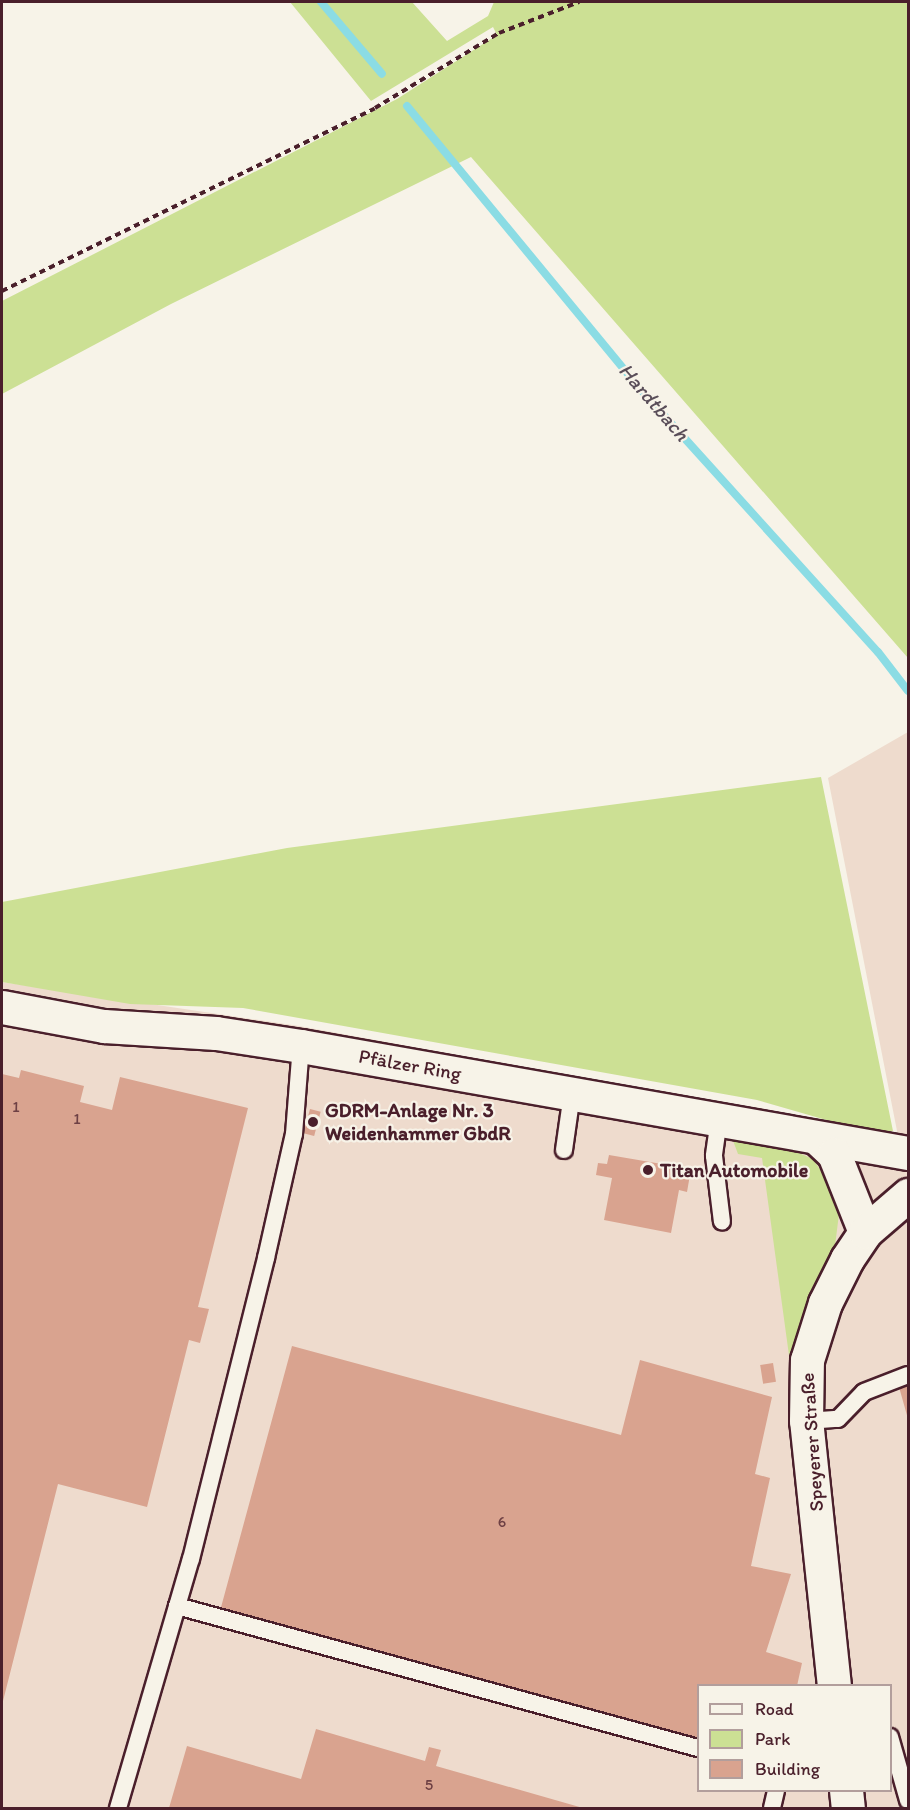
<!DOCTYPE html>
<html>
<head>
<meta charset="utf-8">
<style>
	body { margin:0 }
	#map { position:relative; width:910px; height:1810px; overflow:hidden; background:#f7f3e8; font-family:Itim,sans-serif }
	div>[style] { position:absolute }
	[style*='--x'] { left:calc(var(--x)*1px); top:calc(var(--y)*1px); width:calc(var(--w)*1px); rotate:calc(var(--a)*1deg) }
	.built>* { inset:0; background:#eedbcd }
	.green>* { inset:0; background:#cce094 }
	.stream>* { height:8px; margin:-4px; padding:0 4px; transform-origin:4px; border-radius:4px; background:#8bdce4 }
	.building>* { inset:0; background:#d9a38f; transform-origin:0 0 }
	.path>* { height:4px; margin-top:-2px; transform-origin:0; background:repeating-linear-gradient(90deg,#4a1f2b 0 6px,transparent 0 10.5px) }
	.roads { filter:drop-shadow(2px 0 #4a1f2b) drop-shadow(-2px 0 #4a1f2b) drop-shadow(0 2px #4a1f2b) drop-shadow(0 -2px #4a1f2b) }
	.lane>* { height:16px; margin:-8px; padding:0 8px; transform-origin:8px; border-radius:8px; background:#f7f3e8 }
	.street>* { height:33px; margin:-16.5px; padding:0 16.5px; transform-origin:16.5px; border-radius:16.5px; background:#f7f3e8 }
	.dots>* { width:16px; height:16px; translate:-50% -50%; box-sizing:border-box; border:3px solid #f7f3e8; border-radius:50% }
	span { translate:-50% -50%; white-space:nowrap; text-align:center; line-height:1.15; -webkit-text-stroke:4.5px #f7f3e8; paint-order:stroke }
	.number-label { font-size:16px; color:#6e4044 }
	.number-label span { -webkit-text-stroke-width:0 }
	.street-label { font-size:20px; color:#4a1f2b }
	.poi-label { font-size:20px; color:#4a1f2b; font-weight:700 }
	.left { translate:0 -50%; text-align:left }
	.water-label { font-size:21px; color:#5a4e59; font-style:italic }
	.frame { position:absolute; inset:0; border:3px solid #4a1f2b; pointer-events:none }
	.legend { position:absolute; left:697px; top:1684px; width:195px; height:108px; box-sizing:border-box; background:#f7f3e8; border:2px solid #b29e9c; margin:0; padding:8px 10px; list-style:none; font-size:18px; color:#4a1f2b }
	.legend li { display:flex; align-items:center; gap:12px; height:30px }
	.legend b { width:30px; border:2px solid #b29e9c }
</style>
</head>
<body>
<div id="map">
	<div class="built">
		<i style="clip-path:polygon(evenodd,908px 732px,908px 1808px,2px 1808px,2px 982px,299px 1026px,898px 1136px,828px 778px,908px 732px,698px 1686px,890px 1686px,890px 1790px,698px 1790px,698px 1686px)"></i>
	</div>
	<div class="green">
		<i style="clip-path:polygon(290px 2px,412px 2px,447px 41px,488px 16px,494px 2px,908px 2px,908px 658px,471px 157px,171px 304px,2px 394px,2px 301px,397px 99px,497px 35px,493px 27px,371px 101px)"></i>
		<i style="clip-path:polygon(821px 777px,893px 1131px,868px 1132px,757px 1100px,243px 1008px,130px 1004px,2px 982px,2px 902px,287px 848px)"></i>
		<i style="clip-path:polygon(732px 1138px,787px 1148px,813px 1159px,835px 1192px,839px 1214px,835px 1246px,806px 1309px,791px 1370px,762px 1158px,738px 1154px)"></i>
	</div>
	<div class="stream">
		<i style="--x:321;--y:2;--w:94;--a:49.7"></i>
		<i style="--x:407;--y:106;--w:368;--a:50.5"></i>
		<i style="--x:641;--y:390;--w:353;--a:47.9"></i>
		<i style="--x:878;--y:652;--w:49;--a:52.4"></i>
	</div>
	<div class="building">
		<i style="clip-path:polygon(21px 1070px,84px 1086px,80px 1102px,112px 1110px,120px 1077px,248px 1108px,198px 1307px,209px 1309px,200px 1343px,189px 1340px,147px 1507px,58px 1484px,2px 1705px,2px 1074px,19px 1078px)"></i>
		<i style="left:310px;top:1109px;width:11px;height:25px;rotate:15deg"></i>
		<i style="clip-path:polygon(609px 1155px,691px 1169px,687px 1192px,679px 1190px,671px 1233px,604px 1220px,612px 1178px,596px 1175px,598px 1163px,607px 1164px)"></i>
		<i style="clip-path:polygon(292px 1346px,621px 1435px,640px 1360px,772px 1397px,755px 1474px,770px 1478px,751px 1566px,791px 1574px,766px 1652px,802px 1663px,797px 1686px,698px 1686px,698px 1743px,220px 1611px)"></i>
		<i style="left:773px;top:1363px;width:19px;height:13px;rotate:81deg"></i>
		<i style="clip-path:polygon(908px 1385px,908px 1419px,899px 1387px)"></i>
		<i style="clip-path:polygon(316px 1729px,425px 1761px,429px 1747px,441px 1750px,436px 1766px,583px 1808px,169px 1808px,187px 1746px,301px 1779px)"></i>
	</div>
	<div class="path">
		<i style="--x:2;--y:291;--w:415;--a:-26.1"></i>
		<i style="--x:375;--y:108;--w:145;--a:-31.2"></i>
		<i style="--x:499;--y:33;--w:86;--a:-21.2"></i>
	</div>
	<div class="roads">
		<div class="lane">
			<i style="--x:719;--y:1119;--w:37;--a:98"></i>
			<i style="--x:714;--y:1156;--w:66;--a:83.1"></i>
			<i style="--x:564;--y:1150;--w:57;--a:-81.9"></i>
			<i style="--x:806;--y:1421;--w:32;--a:-4"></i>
			<i style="--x:838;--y:1419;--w:37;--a:-46"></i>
			<i style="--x:864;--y:1392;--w:47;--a:-21.1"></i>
			<i style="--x:177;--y:1606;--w:540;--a:15.25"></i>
			<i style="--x:890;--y:1737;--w:66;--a:74.1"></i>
			<i style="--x:118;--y:1808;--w:259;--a:-73.7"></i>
			<i style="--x:191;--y:1559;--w:310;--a:-76"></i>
			<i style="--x:266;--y:1258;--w:127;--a:-77.3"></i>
			<i style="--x:294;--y:1134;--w:88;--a:-85.5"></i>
			<i style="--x:772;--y:1808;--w:18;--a:-77"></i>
		</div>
		<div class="street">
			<i style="--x:2;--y:1007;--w:104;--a:10.6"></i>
			<i style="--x:104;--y:1026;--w:112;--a:3.6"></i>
			<i style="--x:216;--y:1033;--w:86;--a:8.7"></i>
			<i style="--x:301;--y:1046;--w:616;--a:10"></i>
			<i style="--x:817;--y:1138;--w:23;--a:43"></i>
			<i style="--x:834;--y:1154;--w:84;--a:68.3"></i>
			<i style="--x:834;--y:1686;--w:266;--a:-96"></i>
			<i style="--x:806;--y:1421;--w:61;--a:-89.1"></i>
			<i style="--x:807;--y:1360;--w:60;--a:-72.5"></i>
			<i style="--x:825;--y:1303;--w:49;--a:-63.4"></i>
			<i style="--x:847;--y:1259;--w:32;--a:-56"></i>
			<i style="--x:865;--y:1232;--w:57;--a:-40.7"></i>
			<i style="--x:846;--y:1790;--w:18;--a:84"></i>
		</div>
	</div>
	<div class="dots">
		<i style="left:313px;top:1122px;background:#4a1f2b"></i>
		<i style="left:648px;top:1170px;background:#4a1f2b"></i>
	</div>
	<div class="number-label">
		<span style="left:16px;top:1107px">1</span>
		<span style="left:77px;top:1119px">1</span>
		<span style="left:502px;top:1522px">6</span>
		<span style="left:429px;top:1785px">5</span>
	</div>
	<div class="street-label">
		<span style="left:410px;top:1065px;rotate:10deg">Pfälzer Ring</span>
		<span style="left:812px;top:1442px;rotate:-94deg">Speyerer Straße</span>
	</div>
	<div class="poi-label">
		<span class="left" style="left:325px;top:1122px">GDRM-Anlage Nr. 3<br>Weidenhammer GbdR</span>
		<span class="left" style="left:660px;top:1170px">Titan Automobile</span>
	</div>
	<div class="water-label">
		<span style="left:654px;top:402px;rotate:49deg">Hardtbach</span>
	</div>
	<div class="frame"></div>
	<ul class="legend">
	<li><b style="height:8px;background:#f7f3e8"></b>Road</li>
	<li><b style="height:16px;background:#cce094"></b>Park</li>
	<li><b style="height:16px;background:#d9a38f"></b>Building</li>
	</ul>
</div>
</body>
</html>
